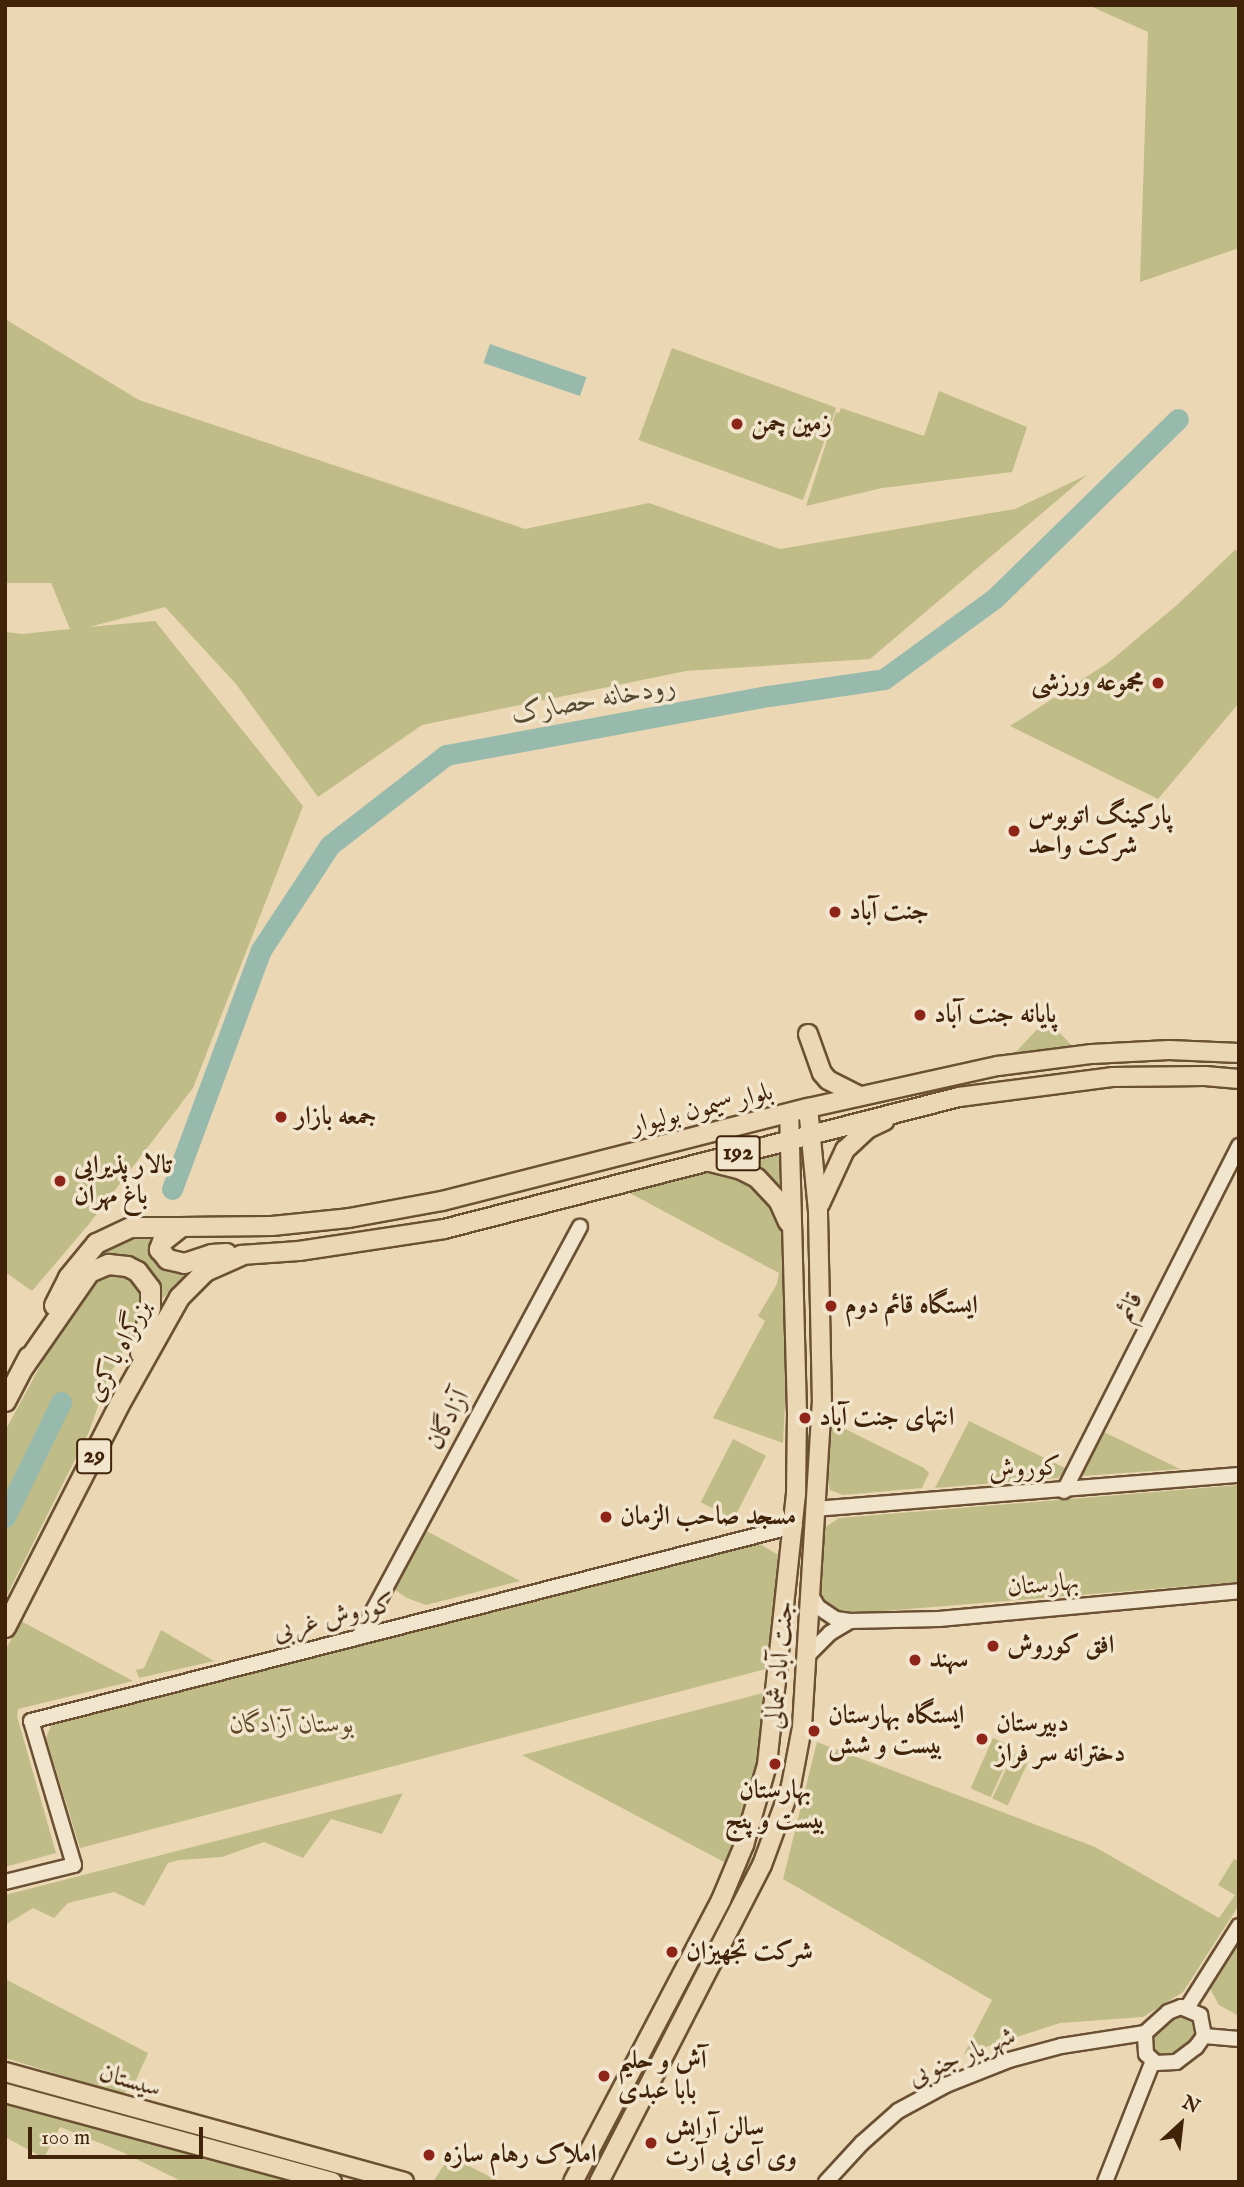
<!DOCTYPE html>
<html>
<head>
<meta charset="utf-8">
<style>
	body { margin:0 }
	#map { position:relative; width:1244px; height:2187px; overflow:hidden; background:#ebd7b4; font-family:"IM FELL English",Amiri,serif }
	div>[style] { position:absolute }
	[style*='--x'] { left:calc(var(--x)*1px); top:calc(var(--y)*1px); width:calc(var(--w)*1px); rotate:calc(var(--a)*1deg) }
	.green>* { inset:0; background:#bfbc87; transform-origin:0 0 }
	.water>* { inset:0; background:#98baad; transform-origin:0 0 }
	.river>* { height:21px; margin:-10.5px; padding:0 10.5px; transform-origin:10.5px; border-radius:10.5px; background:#98baad }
	.roads { filter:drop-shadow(2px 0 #6b5033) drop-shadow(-2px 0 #6b5033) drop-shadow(0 2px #6b5033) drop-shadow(0 -2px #6b5033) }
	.minor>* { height:14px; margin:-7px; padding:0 7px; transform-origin:7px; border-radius:7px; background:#f2e5ce }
	.major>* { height:18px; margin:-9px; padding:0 9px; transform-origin:9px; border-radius:9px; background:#ebd7b4 }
	.highway>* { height:19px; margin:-9.5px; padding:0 9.5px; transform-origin:9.5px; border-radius:9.5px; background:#ebd7b4 }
	.dots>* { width:19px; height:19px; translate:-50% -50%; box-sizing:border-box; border:4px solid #f2e5ce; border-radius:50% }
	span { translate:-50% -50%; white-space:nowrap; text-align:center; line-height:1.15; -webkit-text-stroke:7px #f2e5ce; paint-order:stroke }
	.shield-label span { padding:2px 5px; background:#f2e5ce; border:2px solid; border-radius:5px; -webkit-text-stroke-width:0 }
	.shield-label { font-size:24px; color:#402308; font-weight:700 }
	.poi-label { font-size:26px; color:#402308; font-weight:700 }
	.left { translate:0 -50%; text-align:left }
	.right { translate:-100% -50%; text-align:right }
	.street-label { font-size:26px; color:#402308 }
	.park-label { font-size:26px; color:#604928; font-style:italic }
	.water-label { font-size:28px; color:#564931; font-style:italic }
	.frame { position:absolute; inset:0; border:7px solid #402308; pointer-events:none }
	.north { position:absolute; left:1146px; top:2089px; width:70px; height:70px; -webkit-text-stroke:5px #f2e5ce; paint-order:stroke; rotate:27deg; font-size:19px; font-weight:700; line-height:28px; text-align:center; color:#402308 }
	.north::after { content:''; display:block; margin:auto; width:24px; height:32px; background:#402308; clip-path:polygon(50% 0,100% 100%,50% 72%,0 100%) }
	.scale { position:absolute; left:28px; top:2127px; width:175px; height:32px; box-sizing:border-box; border:4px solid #402308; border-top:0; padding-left:9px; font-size:21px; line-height:24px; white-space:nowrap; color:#402308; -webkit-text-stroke:5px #f2e5ce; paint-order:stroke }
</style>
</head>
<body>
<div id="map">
	<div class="green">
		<i style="clip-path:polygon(1088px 5px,1239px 5px,1239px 248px,1140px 282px,1148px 32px)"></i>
		<i style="clip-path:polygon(5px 319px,139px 400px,525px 529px,649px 503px,780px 549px,1015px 509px,1087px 475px,870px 659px,686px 671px,422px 725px,318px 797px,236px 684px,165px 607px,89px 627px,155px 621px,303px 806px,193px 1088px,89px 1224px,32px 1291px,5px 1272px,5px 632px,22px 634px,70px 629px,51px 583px,5px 583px)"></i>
		<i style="left:672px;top:348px;width:175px;height:98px;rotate:20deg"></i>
		<i style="clip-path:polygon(939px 391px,1027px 427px,1012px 472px,882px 488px,806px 506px,836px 412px,839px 413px,841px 408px,924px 436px)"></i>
		<i style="clip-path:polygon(1235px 550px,1239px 551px,1239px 703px,1158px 799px,1010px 726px,1108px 663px,1177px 605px)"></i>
		<i style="clip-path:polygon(1054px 1011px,1058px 1031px,1073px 1047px,1015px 1053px)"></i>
		<i style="clip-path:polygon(782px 1149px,787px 1208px,729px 1163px)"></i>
		<i style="clip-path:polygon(707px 1170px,718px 1170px,758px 1185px,783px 1225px,787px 1366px,783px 1443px,713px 1418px,765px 1321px,758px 1316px,777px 1284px,779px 1273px,628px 1192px)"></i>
		<i style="clip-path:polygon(128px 1235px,150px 1236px,151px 1254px,156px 1263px,168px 1270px,192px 1268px,159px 1302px,152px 1274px,143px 1266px,93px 1264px,90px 1258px)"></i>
		<i style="clip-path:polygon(104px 1268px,143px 1281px,142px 1321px,109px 1375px,89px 1432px,5px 1599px,5px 1431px,79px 1294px)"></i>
		<i style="clip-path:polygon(829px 1421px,924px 1468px,929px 1473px,922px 1488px,843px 1495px,830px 1490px,827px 1479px)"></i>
		<i style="clip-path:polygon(969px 1421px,1067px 1469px,1058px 1478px,935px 1488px)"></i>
		<i style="clip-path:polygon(1104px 1432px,1180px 1469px,1082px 1476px)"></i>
		<i style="left:733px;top:1439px;width:37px;height:71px;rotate:27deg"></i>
		<i style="clip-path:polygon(1239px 1485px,1239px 1582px,848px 1614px,833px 1612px,818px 1598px,824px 1528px,839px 1518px)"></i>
		<i style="clip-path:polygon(423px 1529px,520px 1581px,426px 1605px,407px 1598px,394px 1589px,396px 1578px)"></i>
		<i style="clip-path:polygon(760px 1544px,780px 1556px,770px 1668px,80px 1848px,46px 1738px,52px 1723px,224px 1680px,294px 1654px,306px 1659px)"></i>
		<i style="clip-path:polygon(21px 1621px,133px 1681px,18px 1709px,17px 1716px,56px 1853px,5px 1867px,5px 1651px)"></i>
		<i style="clip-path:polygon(161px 1630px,214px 1661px,139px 1678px,136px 1670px,144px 1668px)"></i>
		<i style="clip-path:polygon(767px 1692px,759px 1756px,726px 1863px,522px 1755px)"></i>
		<i style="left:993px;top:1738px;width:22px;height:55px;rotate:24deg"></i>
		<i style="clip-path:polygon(817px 1742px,1095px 1847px,1219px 1918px,1235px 1895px,1218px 1885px,1234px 1859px,1239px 1861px,1239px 1905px,1183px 1992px,1143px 2017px,1060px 2023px,964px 2054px,992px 2000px,783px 1879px)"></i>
		<i style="left:1013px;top:1754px;width:17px;height:49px;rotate:25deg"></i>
		<i style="clip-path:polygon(403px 1793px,382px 1834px,331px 1819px,303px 1858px,264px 1842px,222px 1857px,179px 1860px,168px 1863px,144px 1906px,114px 1892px,68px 1903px,54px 1918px,33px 1908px,5px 1925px,5px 1895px)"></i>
		<i style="clip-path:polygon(1239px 1940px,1239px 2016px,1219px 2005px,1208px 1985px)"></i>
		<i style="clip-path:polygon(5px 1979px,148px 2053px,133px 2087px,122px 2094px,5px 2058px)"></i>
		<i style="clip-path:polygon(1176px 2013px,1192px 2015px,1201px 2033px,1175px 2059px,1153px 2055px,1152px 2032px)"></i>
		<i style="clip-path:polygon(5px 2102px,290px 2182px,183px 2182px,122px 2152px,60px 2127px,44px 2158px,5px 2137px)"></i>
		<i style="clip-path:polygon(450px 2156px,500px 2182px,433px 2182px)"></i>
	</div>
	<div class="water">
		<i style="left:490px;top:344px;width:102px;height:20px;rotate:19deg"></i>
	</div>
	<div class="river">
		<i style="--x:172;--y:1189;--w:255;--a:-69.6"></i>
		<i style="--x:261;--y:950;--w:126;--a:-56.7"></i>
		<i style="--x:330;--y:845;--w:147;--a:-37.8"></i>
		<i style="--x:446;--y:755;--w:328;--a:-10.4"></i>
		<i style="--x:769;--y:696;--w:116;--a:-8.4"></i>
		<i style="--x:884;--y:679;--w:137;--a:-36.1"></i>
		<i style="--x:995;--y:598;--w:256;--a:-44.4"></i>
		<i style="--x:5;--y:1517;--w:128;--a:-64"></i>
	</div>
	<div class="roads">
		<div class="minor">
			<i style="--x:1064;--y:1491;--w:387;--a:-63.1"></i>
			<i style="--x:815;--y:1509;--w:425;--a:-4.6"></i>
			<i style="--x:812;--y:1597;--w:12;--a:59"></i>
			<i style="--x:818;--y:1607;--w:22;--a:34"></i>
			<i style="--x:836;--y:1619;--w:14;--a:8"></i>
			<i style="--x:850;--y:1621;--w:89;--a:-1.3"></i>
			<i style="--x:939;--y:1619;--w:301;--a:-5.3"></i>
			<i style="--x:359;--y:1637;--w:466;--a:-61.7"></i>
			<i style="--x:808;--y:1655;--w:31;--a:-45"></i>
			<i style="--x:830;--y:1633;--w:23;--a:-31"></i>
			<i style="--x:5;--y:1882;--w:71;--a:-13.8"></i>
			<i style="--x:74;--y:1865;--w:150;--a:-106.6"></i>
			<i style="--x:31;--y:1721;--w:788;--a:-14.34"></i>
			<i style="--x:1181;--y:2007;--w:21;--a:23"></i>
			<i style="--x:1200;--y:2015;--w:21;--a:79"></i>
			<i style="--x:1204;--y:2036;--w:14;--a:126"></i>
			<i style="--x:1196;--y:2047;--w:25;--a:143"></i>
			<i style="--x:1176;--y:2062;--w:20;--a:177"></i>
			<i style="--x:1156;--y:2063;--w:13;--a:-138"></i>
			<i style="--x:1146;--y:2054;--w:21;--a:-93"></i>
			<i style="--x:1145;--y:2033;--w:31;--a:-42"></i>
			<i style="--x:1168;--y:2012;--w:14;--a:-21"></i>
			<i style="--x:1187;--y:2008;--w:97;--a:-57.6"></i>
			<i style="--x:1204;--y:2036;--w:35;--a:5"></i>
			<i style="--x:826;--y:2182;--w:53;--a:-47.3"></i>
			<i style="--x:862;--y:2143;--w:48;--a:-41.6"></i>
			<i style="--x:898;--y:2111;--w:55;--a:-28.4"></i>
			<i style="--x:946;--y:2085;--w:68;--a:-21.6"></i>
			<i style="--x:1009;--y:2060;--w:54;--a:-15.1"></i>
			<i style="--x:1061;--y:2046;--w:85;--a:-8.8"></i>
			<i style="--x:1105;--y:2182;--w:130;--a:-68.4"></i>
		</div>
		<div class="major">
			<i style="--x:808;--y:1034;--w:41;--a:70.3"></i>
			<i style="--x:822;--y:1073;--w:9;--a:49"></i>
			<i style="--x:828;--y:1080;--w:35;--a:27"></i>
			<i style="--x:710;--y:1162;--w:30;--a:14"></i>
			<i style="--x:739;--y:1169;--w:20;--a:27"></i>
			<i style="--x:757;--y:1178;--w:33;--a:47"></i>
			<i style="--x:779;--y:1202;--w:22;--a:66"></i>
			<i style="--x:820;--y:1204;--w:60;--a:-65.2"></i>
			<i style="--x:845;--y:1150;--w:33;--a:-43"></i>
			<i style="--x:869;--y:1128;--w:17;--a:-25"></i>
			<i style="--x:180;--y:1227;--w:92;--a:-0.6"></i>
			<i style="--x:272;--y:1226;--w:77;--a:-5.9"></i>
			<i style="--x:349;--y:1218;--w:95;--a:-10.4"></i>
			<i style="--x:442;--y:1201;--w:378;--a:-14.3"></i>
			<i style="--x:808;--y:1108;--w:195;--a:-12.5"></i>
			<i style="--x:998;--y:1066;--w:95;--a:-7.3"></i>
			<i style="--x:1092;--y:1054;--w:77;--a:-3"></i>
			<i style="--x:1169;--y:1050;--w:70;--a:2.5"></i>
			<i style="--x:241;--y:1255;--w:58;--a:-3.9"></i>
			<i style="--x:299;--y:1251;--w:147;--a:-8.6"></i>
			<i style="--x:444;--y:1229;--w:532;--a:-14.38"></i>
			<i style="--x:959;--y:1097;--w:154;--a:-7.4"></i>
			<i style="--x:1112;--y:1077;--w:93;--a:-0.6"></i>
			<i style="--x:1205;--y:1076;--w:34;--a:5"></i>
			<i style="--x:5;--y:2072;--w:414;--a:15.4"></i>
			<i style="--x:5;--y:2093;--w:339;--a:15.2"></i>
			<i style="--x:573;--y:2182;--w:318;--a:-62.3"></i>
			<i style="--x:721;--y:1900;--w:60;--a:-67.3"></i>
			<i style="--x:744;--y:1845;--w:83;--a:-74"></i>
			<i style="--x:767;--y:1765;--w:272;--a:-83.9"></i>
			<i style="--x:796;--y:1495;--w:82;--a:-89.3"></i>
			<i style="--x:797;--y:1413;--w:299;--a:-91.5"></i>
			<i style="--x:599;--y:2182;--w:356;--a:-62.8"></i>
			<i style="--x:762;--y:1865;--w:84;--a:-69.8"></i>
			<i style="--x:791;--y:1786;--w:60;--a:-79.4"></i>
			<i style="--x:802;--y:1727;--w:324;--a:-86.5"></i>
			<i style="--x:822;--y:1404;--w:193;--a:-91.2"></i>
			<i style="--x:818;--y:1211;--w:103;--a:-95.5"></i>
		</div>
		<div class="highway">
			<i style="--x:180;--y:1227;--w:23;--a:142"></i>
			<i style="--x:162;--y:1241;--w:9;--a:111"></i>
			<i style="--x:159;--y:1249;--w:13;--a:51"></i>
			<i style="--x:167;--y:1259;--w:17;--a:13"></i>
			<i style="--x:184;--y:1263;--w:28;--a:-18"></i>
			<i style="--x:211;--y:1254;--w:15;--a:-4"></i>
			<i style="--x:54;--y:1305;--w:31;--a:-63"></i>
			<i style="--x:68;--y:1277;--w:44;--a:-50.5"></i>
			<i style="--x:96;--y:1243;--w:38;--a:-25"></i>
			<i style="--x:131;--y:1227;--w:49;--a:0"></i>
			<i style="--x:23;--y:1367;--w:116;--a:-55.2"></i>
			<i style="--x:89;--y:1272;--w:21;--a:-23"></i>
			<i style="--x:108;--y:1264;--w:19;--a:6"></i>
			<i style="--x:127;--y:1266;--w:11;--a:27"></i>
			<i style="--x:137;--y:1271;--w:21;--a:53"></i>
			<i style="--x:150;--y:1288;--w:19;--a:90"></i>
			<i style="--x:150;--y:1307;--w:47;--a:102.3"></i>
			<i style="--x:5;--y:1401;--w:50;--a:-62.4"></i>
			<i style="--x:5;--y:1627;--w:250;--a:-62.9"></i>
			<i style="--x:119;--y:1404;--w:123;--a:-60.7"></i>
			<i style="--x:179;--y:1297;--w:37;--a:-45"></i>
			<i style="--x:205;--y:1271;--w:39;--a:-24"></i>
		</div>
	</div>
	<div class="dots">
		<i style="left:737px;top:424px;background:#8f2418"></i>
		<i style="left:1158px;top:683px;background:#8f2418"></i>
		<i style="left:1014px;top:831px;background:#8f2418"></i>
		<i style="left:835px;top:912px;background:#8f2418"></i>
		<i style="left:920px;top:1015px;background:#8f2418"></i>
		<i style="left:281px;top:1117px;background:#8f2418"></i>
		<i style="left:60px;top:1181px;background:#8f2418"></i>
		<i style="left:831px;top:1306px;background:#8f2418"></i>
		<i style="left:805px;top:1418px;background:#8f2418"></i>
		<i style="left:606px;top:1517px;background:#8f2418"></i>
		<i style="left:993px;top:1646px;background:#8f2418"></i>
		<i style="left:915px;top:1660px;background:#8f2418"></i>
		<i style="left:814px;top:1731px;background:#8f2418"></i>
		<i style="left:982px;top:1739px;background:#8f2418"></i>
		<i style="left:775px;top:1764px;background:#8f2418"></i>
		<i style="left:672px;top:1952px;background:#8f2418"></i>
		<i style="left:604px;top:2076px;background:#8f2418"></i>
		<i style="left:651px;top:2143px;background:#8f2418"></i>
		<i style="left:429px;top:2155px;background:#8f2418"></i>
	</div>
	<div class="shield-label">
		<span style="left:738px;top:1153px">192</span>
		<span style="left:94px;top:1456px">29</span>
	</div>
	<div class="poi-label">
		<span class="left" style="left:751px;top:424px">زمین چمن</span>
		<span class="right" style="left:1144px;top:683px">مجموعه ورزشی</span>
		<span class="left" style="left:1028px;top:831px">پارکینگ اتوبوس<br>شرکت واحد</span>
		<span class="left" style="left:849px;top:912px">جنت آباد</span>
		<span class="left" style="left:934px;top:1015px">پایانه جنت آباد</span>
		<span class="left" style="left:295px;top:1117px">جمعه بازار</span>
		<span class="left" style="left:74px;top:1181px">تالار پذیرایی<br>باغ مهران</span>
		<span class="left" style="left:845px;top:1306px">ایستگاه قائم دوم</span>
		<span class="left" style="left:819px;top:1418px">انتهای جنت آباد</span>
		<span class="left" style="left:620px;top:1517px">مسجد صاحب الزمان</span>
		<span class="left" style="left:1007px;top:1646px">افق کوروش</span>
		<span class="left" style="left:929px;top:1660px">سهند</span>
		<span class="left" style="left:828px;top:1731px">ایستگاه بهارستان<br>بیست و شش</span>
		<span class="left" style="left:996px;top:1739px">دبیرستان<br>دخترانه سر فراز</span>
		<span style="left:775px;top:1806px">بهارستان<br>بیست و پنج</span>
		<span class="left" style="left:686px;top:1952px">شرکت تجهیزان</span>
		<span class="left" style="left:618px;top:2076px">آش و حلیم<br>بابا عبدی</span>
		<span class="left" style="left:665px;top:2143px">سالن آرایش<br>وی آی پی آرت</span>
		<span class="left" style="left:443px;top:2155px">املاک رهام سازه</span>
	</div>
	<div class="street-label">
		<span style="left:702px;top:1109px;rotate:-14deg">بلوار سیمون بولیوار</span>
		<span style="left:1130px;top:1307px;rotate:-63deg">قائم</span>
		<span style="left:119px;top:1351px;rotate:-62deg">بزرگراه باکری</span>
		<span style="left:448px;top:1420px;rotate:-62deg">آزادگان</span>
		<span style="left:1025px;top:1469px;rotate:-4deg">کوروش</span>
		<span style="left:1043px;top:1585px;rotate:-5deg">بهارستان</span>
		<span style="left:334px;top:1618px;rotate:-14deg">کوروش غربی</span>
		<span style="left:780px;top:1665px;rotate:-85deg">جنت آباد شمالی</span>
		<span style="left:962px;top:2057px;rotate:-23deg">شهریار جنوبی</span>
		<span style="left:130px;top:2081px;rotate:16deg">سیستان</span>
	</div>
	<div class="park-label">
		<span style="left:292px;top:1725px">بوستان آزادگان</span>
	</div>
	<div class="water-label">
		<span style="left:594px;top:701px;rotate:-10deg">رودخانه حصارک</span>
	</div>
	<div class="frame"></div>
	<div class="north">N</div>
	<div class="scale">100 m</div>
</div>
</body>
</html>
